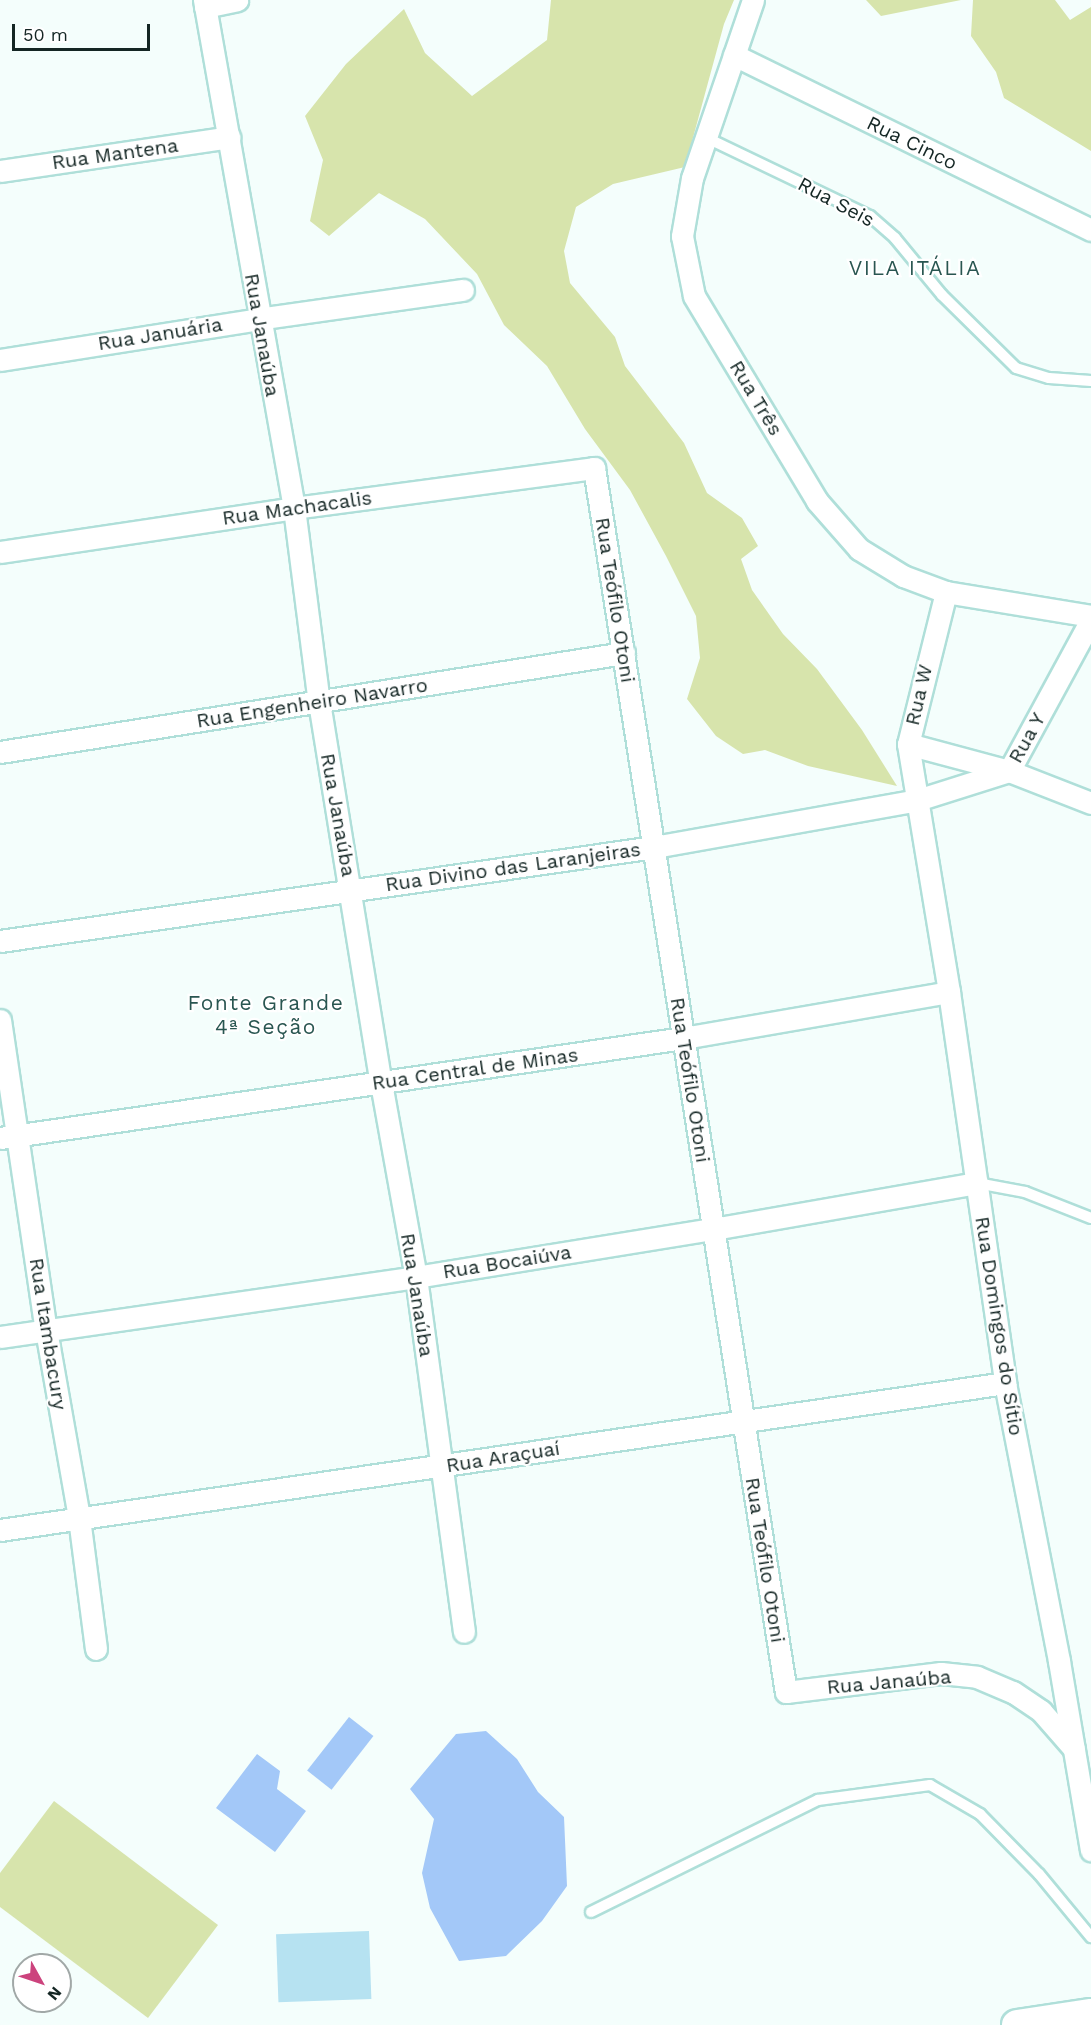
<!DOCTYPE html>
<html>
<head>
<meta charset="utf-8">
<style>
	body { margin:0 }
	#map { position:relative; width:1091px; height:2025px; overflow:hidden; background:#f4fefc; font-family:"Work Sans",sans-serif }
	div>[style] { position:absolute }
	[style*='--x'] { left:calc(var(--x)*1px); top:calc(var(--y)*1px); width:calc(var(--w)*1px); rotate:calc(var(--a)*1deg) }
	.green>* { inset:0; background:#d7e4ac }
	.water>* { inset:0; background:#a3c8f8; transform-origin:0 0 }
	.building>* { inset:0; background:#b6e2f1; transform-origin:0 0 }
	.roads { filter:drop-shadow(2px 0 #afdfd9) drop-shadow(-2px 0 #afdfd9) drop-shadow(0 2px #afdfd9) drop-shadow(0 -2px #afdfd9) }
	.lane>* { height:10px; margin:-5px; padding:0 5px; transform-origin:5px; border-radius:5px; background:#fff }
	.street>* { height:21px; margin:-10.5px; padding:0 10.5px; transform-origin:10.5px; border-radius:10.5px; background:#fff }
	.secondary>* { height:30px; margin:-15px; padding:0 15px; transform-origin:15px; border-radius:15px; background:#fff }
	span { translate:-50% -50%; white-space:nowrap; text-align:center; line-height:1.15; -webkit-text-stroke:4.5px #fff; paint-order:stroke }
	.street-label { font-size:20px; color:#142624 }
	.neighbourhood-label { font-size:21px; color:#295651; letter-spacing:1.5px }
	.north { position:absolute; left:12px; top:1953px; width:60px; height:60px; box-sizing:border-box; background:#fff; border:2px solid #a1a8a7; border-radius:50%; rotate:130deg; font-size:16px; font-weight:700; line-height:24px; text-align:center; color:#142624 }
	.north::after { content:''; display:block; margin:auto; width:21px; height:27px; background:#cc437d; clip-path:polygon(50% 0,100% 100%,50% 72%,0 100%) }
	.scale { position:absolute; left:12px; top:24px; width:138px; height:27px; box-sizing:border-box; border:3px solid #142624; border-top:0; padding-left:8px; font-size:18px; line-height:21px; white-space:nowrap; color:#142624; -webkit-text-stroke:4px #fff; paint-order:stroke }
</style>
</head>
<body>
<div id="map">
	<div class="green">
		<i style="clip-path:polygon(551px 0,734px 0,724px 24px,685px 167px,613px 184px,576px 207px,564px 251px,570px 283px,615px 337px,625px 366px,684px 443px,707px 493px,742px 518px,758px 546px,741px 559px,752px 590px,783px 634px,817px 669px,862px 730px,897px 786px,808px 766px,765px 750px,743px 754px,716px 736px,687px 699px,700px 658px,696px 616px,666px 556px,630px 490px,585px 429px,547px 366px,504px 325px,477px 274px,425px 219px,379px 193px,329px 236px,310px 221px,323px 160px,305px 116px,346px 64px,404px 9px,425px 53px,472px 96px,547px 40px)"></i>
		<i style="clip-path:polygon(866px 0,961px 0,881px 16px)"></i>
		<i style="clip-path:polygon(973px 0,1055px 0,1070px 20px,1091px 7px,1091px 151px,1004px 98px,996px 72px,971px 36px)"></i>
		<i style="clip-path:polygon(54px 1801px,218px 1925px,148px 2018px,0 1907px,0 1873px)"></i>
	</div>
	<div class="water">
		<i style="left:349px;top:1717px;width:31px;height:68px;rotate:38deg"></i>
		<i style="clip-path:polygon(486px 1731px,517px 1759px,538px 1792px,564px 1817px,567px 1886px,542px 1921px,506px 1956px,459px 1961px,430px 1908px,422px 1873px,434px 1819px,410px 1789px,456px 1734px)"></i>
		<i style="clip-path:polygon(257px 1754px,280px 1771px,277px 1789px,306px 1811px,275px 1852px,216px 1808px)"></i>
	</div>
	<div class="building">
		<i style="left:369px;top:1931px;width:68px;height:93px;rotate:88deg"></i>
	</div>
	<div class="roads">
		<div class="lane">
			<i style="--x:707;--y:138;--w:181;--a:25.6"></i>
			<i style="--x:870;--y:216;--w:33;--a:41"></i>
			<i style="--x:895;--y:238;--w:74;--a:50.5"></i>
			<i style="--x:942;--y:295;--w:104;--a:44.6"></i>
			<i style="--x:1016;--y:368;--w:34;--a:17"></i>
			<i style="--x:1049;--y:378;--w:42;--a:4.1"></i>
			<i style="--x:977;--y:1183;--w:49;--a:10.6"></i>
			<i style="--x:1025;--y:1192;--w:71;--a:21.5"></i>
			<i style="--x:591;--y:1912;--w:253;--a:-26.3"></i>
			<i style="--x:818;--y:1800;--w:113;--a:-7.6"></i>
			<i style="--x:930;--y:1785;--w:58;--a:30.1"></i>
			<i style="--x:980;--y:1814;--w:84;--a:45.5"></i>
			<i style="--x:1039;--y:1874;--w:82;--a:50.5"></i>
		</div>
		<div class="street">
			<i style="--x:204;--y:0;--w:516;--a:79.95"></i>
			<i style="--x:294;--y:508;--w:196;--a:82.7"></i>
			<i style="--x:319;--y:702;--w:386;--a:80.8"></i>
			<i style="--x:381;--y:1083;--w:197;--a:79.8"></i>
			<i style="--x:416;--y:1277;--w:358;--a:82.3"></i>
			<i style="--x:753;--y:0;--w:188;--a:108.9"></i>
			<i style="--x:692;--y:178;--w:59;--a:99.8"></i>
			<i style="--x:682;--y:236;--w:61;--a:78.7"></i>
			<i style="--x:694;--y:296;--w:239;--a:59"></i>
			<i style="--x:817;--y:501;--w:64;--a:48.8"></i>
			<i style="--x:859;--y:549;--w:52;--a:31.5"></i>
			<i style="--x:903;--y:576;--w:46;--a:20.4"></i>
			<i style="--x:946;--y:592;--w:147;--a:9.4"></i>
			<i style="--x:205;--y:7;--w:33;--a:-12"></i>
			<i style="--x:734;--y:55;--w:398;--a:26.1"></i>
			<i style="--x:0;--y:171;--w:232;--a:-8.4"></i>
			<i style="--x:0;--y:360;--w:261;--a:-9"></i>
			<i style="--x:258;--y:319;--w:207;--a:-8.1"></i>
			<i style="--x:0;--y:552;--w:297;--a:-8.5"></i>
			<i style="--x:294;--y:508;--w:303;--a:-7.6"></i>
			<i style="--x:594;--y:468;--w:1239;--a:81.09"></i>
			<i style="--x:786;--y:1692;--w:156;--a:-7"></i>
			<i style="--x:941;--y:1673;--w:36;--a:6"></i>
			<i style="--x:977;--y:1677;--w:39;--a:23"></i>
			<i style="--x:1013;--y:1692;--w:34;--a:34"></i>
			<i style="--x:1041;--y:1711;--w:50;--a:49"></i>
			<i style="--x:946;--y:592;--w:157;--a:104"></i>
			<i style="--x:908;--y:744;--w:251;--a:80.6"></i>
			<i style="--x:949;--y:992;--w:395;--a:81.8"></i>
			<i style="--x:1005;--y:1383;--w:283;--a:79"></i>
			<i style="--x:1059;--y:1661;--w:192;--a:80.4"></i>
			<i style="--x:908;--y:744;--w:105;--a:15"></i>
			<i style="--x:1009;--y:771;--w:88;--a:21.3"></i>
			<i style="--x:0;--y:752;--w:632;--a:-9.02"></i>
			<i style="--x:0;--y:941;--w:661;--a:-8.18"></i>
			<i style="--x:654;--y:847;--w:267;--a:-10.1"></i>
			<i style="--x:917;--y:800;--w:96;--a:-17.5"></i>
			<i style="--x:1009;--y:771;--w:172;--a:-61.5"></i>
			<i style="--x:0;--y:1020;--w:313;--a:81.6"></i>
			<i style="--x:46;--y:1330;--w:191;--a:80"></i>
			<i style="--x:79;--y:1518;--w:132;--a:82.6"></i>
			<i style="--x:0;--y:1138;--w:690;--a:-8.33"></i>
			<i style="--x:683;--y:1038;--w:270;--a:-9.8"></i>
			<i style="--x:0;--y:1337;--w:420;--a:-8.2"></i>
			<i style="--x:416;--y:1277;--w:301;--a:-9.2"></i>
			<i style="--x:713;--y:1229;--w:268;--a:-9.9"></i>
			<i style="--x:0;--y:1530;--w:1016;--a:-8.32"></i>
		</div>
		<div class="secondary">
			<i style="--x:1017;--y:2025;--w:75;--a:-8.5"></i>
		</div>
	</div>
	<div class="street-label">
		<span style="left:912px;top:143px;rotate:26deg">Rua Cinco</span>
		<span style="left:115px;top:154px;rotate:-8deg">Rua Mantena</span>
		<span style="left:836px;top:202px;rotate:28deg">Rua Seis</span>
		<span style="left:160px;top:334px;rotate:-9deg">Rua Januária</span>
		<span style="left:262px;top:335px;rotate:80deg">Rua Janaúba</span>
		<span style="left:756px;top:398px;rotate:59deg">Rua Três</span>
		<span style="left:297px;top:508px;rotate:-8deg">Rua Machacalis</span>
		<span style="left:615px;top:600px;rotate:81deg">Rua Teófilo Otoni</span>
		<span style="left:919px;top:695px;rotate:-77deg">Rua W</span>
		<span style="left:312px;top:703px;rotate:-9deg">Rua Engenheiro Navarro</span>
		<span style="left:1027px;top:738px;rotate:-61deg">Rua Y</span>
		<span style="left:338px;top:815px;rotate:80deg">Rua Janaúba</span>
		<span style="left:513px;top:867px;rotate:-8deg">Rua Divino das Laranjeiras</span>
		<span style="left:475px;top:1069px;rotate:-8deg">Rua Central de Minas</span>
		<span style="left:690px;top:1080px;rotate:81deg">Rua Teófilo Otoni</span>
		<span style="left:507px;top:1262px;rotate:-9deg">Rua Bocaiúva</span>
		<span style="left:417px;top:1295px;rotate:81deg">Rua Janaúba</span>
		<span style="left:999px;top:1326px;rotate:81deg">Rua Domingos do Sítio</span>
		<span style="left:48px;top:1334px;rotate:81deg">Rua Itambacury</span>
		<span style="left:503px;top:1457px;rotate:-9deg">Rua Araçuaí</span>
		<span style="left:765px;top:1560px;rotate:81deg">Rua Teófilo Otoni</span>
		<span style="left:889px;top:1682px;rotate:-5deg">Rua Janaúba</span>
	</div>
	<div class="neighbourhood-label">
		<span style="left:915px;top:268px">VILA ITÁLIA</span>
		<span style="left:266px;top:1015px">Fonte Grande<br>4ª Seção</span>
	</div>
	<div class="north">N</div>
	<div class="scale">50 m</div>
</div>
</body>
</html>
